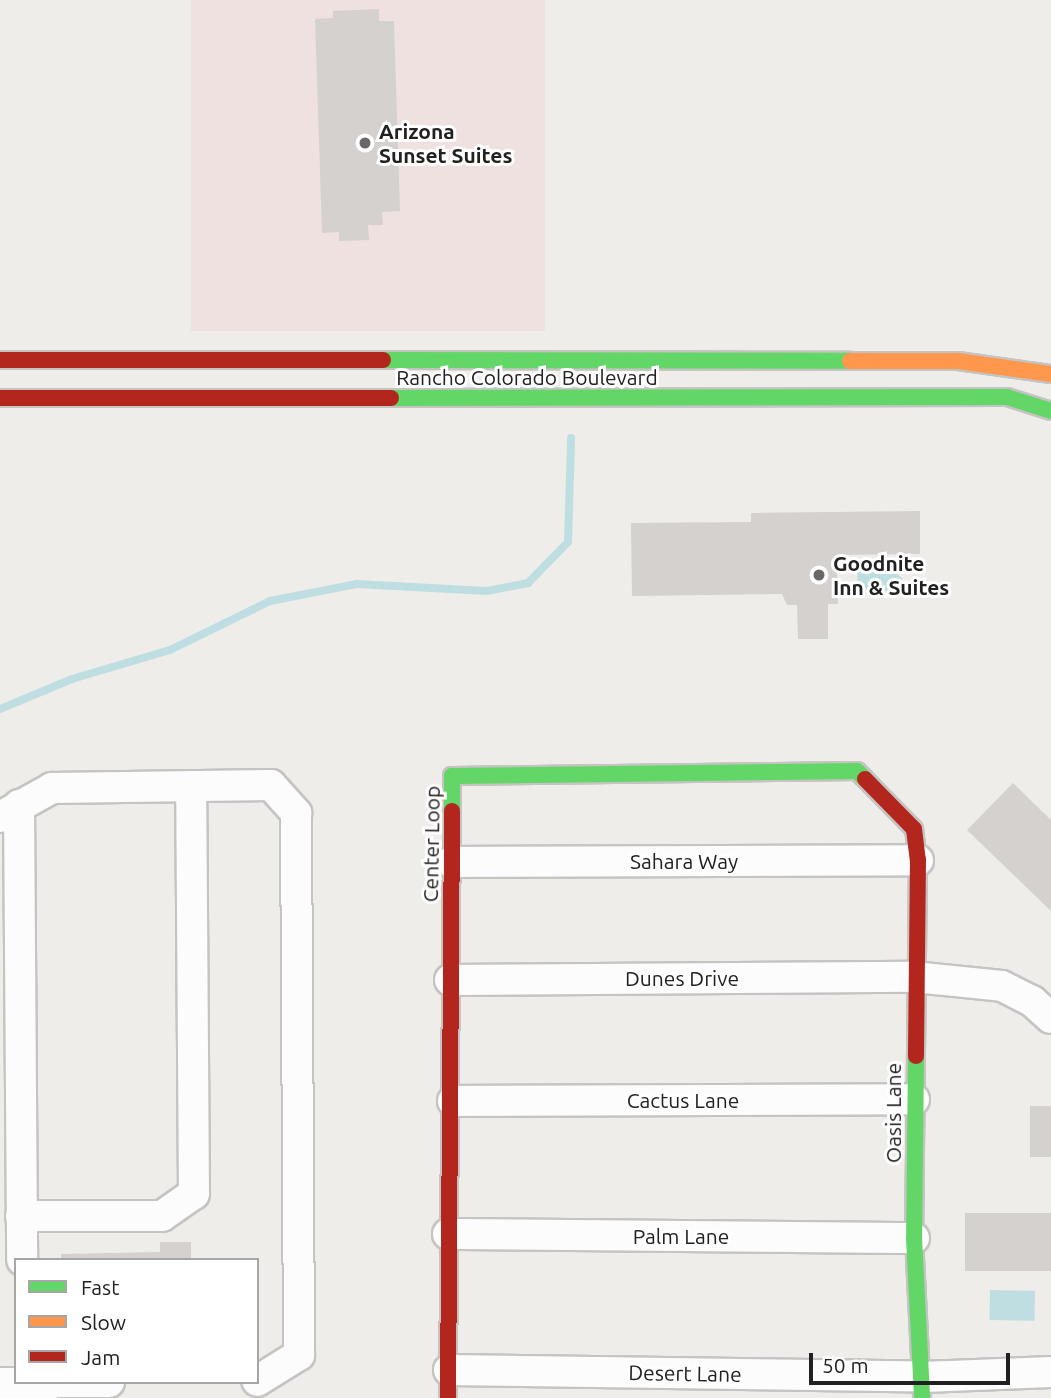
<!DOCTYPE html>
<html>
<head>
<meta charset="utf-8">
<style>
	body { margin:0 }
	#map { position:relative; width:1051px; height:1398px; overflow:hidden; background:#efedea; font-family:Ubuntu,sans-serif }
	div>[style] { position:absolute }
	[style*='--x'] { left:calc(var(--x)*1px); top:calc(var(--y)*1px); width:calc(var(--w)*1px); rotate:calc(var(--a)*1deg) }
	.commercial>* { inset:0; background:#f0e1e1; transform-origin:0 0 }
	.water>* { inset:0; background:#bfdee1; transform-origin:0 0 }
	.stream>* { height:8px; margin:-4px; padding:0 4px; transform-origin:4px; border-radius:4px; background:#bfdee1 }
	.building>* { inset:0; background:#d4d1cf; transform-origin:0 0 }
	.roads { filter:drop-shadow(2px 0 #c5c4c2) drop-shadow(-2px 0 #c5c4c2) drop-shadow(0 2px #c5c4c2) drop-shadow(0 -2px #c5c4c2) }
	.street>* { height:30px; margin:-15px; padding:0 15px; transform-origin:15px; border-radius:15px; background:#fdfcfc }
	.fast>* { height:16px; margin:-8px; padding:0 8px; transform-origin:8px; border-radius:8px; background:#63d668 }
	.slow>* { height:16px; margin:-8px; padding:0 8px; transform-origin:8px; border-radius:8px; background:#ff974d }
	.jam>* { height:16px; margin:-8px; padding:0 8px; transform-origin:8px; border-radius:8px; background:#b3261e }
	.dots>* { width:19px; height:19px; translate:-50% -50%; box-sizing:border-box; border:4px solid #fff; border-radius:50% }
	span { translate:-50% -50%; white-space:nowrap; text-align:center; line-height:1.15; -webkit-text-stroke:6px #fff; paint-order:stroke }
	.poi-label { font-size:21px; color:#212121; font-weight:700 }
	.left { translate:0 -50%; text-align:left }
	.street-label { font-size:21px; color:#212121 }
	.legend { position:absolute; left:14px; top:1258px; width:245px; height:126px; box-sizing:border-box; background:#fff; border:2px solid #a6a6a6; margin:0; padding:9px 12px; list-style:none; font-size:21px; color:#212121 }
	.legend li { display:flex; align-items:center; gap:14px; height:35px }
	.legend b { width:35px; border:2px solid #a6a6a6 }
	.scale { position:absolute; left:809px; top:1353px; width:201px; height:32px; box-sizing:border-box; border:4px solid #212121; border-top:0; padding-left:9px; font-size:21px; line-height:24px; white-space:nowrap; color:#212121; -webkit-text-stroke:5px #fff; paint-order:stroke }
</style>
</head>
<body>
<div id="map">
	<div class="commercial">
		<i style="left:191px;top:0;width:354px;height:331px"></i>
	</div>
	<div class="water">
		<i style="clip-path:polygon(857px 567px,890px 568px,903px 579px,889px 591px,858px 589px)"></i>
		<i style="left:990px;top:1290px;width:45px;height:30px;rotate:1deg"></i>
	</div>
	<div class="stream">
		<i style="--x:0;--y:709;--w:78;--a:-22.6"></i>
		<i style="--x:72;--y:679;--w:102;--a:-16.5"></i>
		<i style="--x:170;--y:650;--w:111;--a:-26.1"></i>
		<i style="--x:270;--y:601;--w:89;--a:-11.1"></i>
		<i style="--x:357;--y:584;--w:130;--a:3.1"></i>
		<i style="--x:487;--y:591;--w:42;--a:-11"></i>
		<i style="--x:528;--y:583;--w:57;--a:-45.7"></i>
		<i style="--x:568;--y:542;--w:104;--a:-88.3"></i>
	</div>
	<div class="building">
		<i style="clip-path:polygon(379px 9px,379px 21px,394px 21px,400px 211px,382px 212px,383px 225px,368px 225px,369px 240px,339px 241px,339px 232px,322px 233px,315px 19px,333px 18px,333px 11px)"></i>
		<i style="clip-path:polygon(920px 511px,920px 554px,844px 555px,844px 570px,837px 570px,838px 604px,828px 604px,828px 639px,798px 639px,797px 605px,787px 605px,782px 594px,632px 596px,631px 523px,751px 522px,751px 513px)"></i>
		<i style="clip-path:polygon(1013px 783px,1051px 820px,1051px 911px,967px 830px)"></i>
		<i style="left:1030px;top:1106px;width:21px;height:51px"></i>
		<i style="left:965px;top:1213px;width:86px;height:58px"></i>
		<i style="clip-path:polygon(160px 1242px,191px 1242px,191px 1260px,61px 1260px,61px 1254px,160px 1252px)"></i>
	</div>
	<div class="roads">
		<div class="street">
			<i style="--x:19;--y:805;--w:455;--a:89.6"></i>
			<i style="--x:0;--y:817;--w:60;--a:-29.1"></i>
			<i style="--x:52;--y:788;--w:219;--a:-0.8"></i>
			<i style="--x:271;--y:785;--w:38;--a:48"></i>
			<i style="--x:296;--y:813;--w:542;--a:89.68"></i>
			<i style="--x:299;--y:1355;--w:49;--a:148.2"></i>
			<i style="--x:451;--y:862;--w:467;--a:-0.2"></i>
			<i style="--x:450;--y:980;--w:464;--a:-0.4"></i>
			<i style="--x:914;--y:977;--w:88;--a:5.8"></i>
			<i style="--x:1002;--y:986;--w:34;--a:27"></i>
			<i style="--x:1032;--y:1001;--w:25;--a:42"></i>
			<i style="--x:453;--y:1101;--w:461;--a:-0.2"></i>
			<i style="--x:21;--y:1216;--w:141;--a:0"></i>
			<i style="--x:162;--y:1216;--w:39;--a:-35"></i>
			<i style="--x:194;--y:1194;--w:408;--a:-90.4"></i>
			<i style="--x:448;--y:1234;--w:466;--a:0.5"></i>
			<i style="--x:449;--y:1370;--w:473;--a:0.8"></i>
			<i style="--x:922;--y:1377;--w:129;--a:-2.2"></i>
			<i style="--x:0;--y:1383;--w:109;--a:-0.5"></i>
		</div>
		<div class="fast">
			<i style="--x:383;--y:360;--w:467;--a:0.1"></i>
			<i style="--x:391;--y:398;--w:616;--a:-0.09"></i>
			<i style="--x:1007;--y:397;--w:46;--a:17.7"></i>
			<i style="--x:452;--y:811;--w:35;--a:-90"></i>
			<i style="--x:452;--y:776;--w:405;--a:-0.7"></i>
			<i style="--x:857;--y:771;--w:11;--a:45"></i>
			<i style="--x:916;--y:1056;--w:182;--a:90.6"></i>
			<i style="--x:914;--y:1238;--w:160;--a:87.1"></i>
		</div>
		<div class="slow">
			<i style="--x:850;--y:361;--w:108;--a:0"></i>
			<i style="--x:958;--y:361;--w:94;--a:8"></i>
		</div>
		<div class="jam">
			<i style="--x:0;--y:360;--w:383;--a:0"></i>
			<i style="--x:0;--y:398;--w:391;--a:0"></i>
			<i style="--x:865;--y:779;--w:70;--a:45.6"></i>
			<i style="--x:914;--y:829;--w:31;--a:83"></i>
			<i style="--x:918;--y:860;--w:196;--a:90.6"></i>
			<i style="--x:448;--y:1398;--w:587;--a:-89.61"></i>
		</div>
	</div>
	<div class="dots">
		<i style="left:365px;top:143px;background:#696867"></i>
		<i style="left:819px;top:575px;background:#696867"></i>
	</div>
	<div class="poi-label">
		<span class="left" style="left:379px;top:143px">Arizona<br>Sunset Suites</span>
		<span class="left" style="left:833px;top:575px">Goodnite<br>Inn &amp; Suites</span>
	</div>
	<div class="street-label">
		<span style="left:527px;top:377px">Rancho Colorado Boulevard</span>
		<span style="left:431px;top:844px;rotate:-89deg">Center Loop</span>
		<span style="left:684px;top:861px">Sahara Way</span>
		<span style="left:682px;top:978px">Dunes Drive</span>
		<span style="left:683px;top:1100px">Cactus Lane</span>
		<span style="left:893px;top:1113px;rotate:-90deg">Oasis Lane</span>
		<span style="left:681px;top:1236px">Palm Lane</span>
		<span style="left:685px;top:1373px;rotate:1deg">Desert Lane</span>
	</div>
	<ul class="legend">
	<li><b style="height:9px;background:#63d668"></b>Fast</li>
	<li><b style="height:9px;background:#ff974d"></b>Slow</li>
	<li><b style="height:9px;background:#b3261e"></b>Jam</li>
	</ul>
	<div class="scale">50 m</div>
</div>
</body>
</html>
